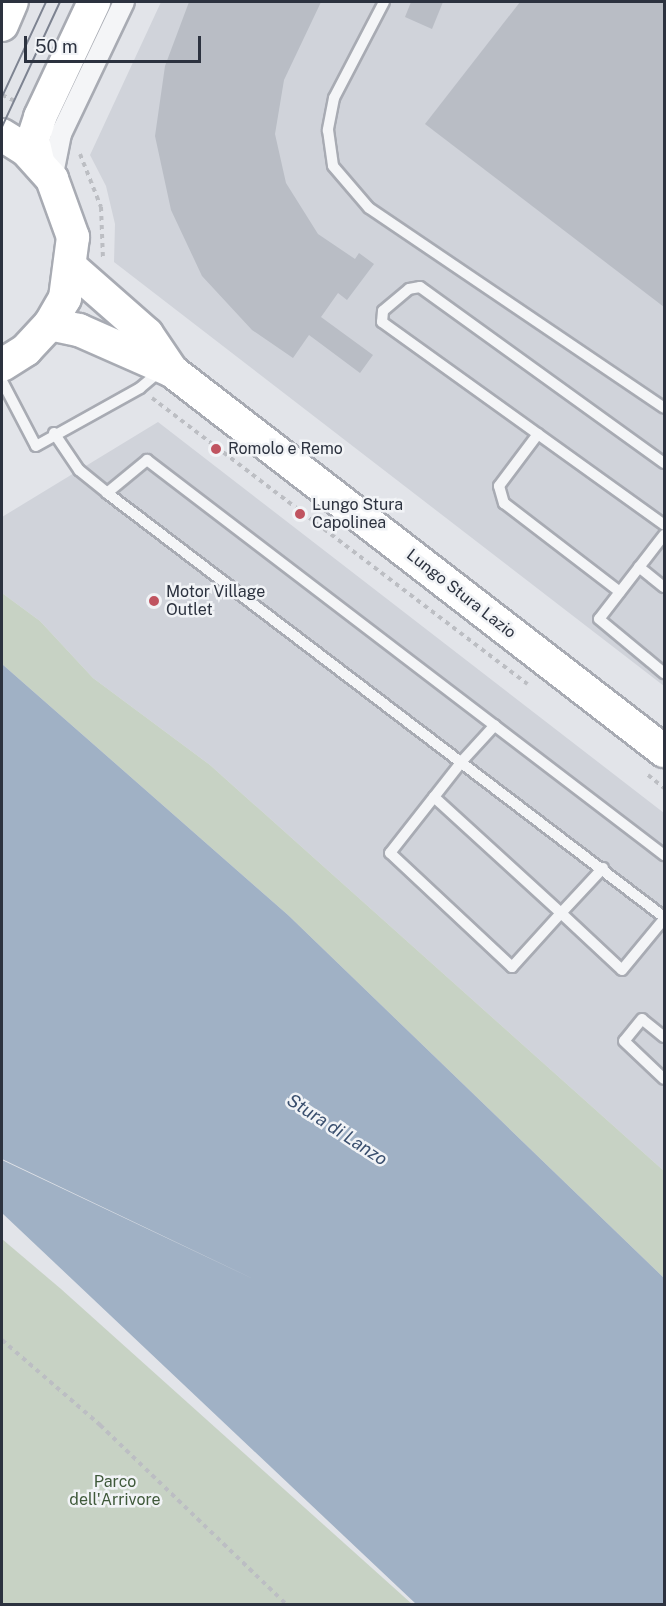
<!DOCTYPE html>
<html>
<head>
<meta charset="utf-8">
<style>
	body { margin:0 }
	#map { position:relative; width:666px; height:1606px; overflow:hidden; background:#e2e4e9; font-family:"Public Sans",sans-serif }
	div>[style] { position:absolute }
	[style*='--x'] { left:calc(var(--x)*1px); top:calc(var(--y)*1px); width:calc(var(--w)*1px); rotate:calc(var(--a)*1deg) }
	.built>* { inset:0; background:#d0d3da }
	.green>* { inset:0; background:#c7d2c4 }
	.water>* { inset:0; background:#a0b1c5 }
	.building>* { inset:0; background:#b9bdc5 }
	.path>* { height:4px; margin-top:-2px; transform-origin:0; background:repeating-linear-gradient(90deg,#bcbec3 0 4.5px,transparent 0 9px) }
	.roads { filter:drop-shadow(2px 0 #a8abb3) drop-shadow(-2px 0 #a8abb3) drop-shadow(0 2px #a8abb3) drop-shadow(0 -2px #a8abb3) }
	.service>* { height:10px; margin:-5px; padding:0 5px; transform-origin:5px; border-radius:5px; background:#f4f5f7 }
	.minor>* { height:20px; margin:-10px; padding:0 10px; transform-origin:10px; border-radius:10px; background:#f4f5f7 }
	.primary>* { height:32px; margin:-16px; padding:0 16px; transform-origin:16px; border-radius:16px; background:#fff }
	.tram>* { height:1.5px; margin:-0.75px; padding:0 0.75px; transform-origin:0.75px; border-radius:0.75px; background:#7d8391 }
	.dots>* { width:16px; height:16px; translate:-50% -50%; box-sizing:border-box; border:3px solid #f1f3f6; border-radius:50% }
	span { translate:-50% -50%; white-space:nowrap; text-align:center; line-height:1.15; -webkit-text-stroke:5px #f1f3f6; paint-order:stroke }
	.poi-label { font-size:16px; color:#2c323f }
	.left { translate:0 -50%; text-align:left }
	.street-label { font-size:16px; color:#2c323f }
	.park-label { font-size:16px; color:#3f593a }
	.water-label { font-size:18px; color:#3a4f6e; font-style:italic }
	.frame { position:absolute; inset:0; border:3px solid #2c323f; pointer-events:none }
	.scale { position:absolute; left:24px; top:36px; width:177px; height:27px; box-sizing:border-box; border:3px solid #2c323f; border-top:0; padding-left:8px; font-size:18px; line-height:21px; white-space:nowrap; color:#2c323f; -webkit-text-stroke:4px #f1f3f6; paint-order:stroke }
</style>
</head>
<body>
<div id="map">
	<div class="built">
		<i style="clip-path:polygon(161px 2px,664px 2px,664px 686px,114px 262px,115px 224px,106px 186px,90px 155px)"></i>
		<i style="clip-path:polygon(158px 422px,664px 813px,664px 1171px,210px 765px,93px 678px,40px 621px,2px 593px,2px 517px)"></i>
	</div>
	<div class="green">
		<i style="clip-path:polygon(2px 593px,40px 621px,93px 678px,210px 765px,664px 1171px,664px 1278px,288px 915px,2px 664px)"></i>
		<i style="clip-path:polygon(2px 1239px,61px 1289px,412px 1604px,2px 1604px)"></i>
	</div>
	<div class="water">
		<i style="clip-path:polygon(2px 664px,288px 915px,664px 1278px,664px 1604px,416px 1604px,2px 1213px,2px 1160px,266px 1285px,2px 1159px)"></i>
	</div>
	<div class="building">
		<i style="clip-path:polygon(189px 2px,321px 2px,284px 80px,275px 134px,286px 183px,318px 234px,355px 259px,359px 253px,374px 264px,347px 300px,338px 293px,321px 317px,373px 355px,360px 373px,309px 335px,293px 358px,252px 330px,202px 276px,171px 210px,155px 136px,165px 66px)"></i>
		<i style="clip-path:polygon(411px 2px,443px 2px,432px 29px,405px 17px)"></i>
		<i style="clip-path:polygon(520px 2px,664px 2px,664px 307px,425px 124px)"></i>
	</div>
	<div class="path">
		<i style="--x:2;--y:95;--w:17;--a:25"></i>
		<i style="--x:80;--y:154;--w:57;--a:68.4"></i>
		<i style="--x:101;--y:207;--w:53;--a:87.8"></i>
		<i style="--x:152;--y:398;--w:472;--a:37.3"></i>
		<i style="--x:648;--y:775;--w:21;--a:39"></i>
		<i style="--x:2;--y:1340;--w:130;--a:40.9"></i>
		<i style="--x:100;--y:1425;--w:258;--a:43.9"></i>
	</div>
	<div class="roads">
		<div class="service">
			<i style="--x:384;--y:2;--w:108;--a:117.5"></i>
			<i style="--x:334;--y:98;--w:33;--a:101"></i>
			<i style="--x:328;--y:130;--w:36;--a:82"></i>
			<i style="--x:333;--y:166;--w:55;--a:49.4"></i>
			<i style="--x:369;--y:208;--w:356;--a:34.1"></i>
			<i style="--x:2;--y:381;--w:73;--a:62.4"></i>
			<i style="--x:36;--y:446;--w:119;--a:-29.1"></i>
			<i style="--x:140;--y:388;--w:26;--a:-40"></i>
			<i style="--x:54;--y:433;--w:45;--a:56"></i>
			<i style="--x:79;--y:470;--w:36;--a:39"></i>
			<i style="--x:107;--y:493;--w:700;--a:37.28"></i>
			<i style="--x:538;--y:434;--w:65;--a:126.9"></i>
			<i style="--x:499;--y:486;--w:18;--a:74"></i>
			<i style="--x:504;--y:503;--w:146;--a:37.5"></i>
			<i style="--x:664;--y:463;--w:301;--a:-144.2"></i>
			<i style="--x:420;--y:287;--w:11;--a:170"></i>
			<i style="--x:409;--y:289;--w:34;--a:140"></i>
			<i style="--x:383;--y:311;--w:11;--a:95"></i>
			<i style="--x:382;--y:322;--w:347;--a:35.7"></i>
			<i style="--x:107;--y:493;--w:52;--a:-39.5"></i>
			<i style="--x:147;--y:460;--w:651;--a:37.38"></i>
			<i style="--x:664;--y:535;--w:106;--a:127.7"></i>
			<i style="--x:599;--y:619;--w:85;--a:39.7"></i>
			<i style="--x:639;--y:567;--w:32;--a:39"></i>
			<i style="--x:434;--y:797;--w:172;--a:42.4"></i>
			<i style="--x:561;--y:913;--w:73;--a:132.2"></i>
			<i style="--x:512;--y:967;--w:167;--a:-136.9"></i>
			<i style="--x:390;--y:853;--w:71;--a:-51.8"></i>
			<i style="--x:434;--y:797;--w:47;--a:-51.9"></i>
			<i style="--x:463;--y:760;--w:47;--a:-47.6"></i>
			<i style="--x:603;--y:868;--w:62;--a:133"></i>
			<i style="--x:561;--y:913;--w:83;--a:43.1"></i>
			<i style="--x:622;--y:970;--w:66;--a:-50.5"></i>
			<i style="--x:664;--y:1037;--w:28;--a:-141"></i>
			<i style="--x:642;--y:1019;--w:28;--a:129"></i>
			<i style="--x:624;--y:1041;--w:55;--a:43.5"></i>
		</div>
		<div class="minor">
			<i style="--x:52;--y:179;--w:46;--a:-78.7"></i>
			<i style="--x:61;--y:134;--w:146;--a:-64.5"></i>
		</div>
		<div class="primary">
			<i style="--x:2;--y:25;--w:25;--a:-67"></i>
			<i style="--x:2;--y:135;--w:28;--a:32"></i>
			<i style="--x:26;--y:150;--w:39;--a:48"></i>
			<i style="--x:52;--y:179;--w:62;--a:70.1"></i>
			<i style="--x:73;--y:237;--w:62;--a:97.5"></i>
			<i style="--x:65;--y:298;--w:30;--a:120"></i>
			<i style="--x:50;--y:324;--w:35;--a:133"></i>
			<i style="--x:26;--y:350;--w:28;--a:148"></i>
			<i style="--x:38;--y:161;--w:23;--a:-103"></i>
			<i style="--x:33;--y:139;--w:23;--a:-72"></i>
			<i style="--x:40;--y:117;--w:127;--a:-64.8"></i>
			<i style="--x:72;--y:268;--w:100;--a:41.3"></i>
			<i style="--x:147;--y:334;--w:45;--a:56"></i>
			<i style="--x:172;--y:371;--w:622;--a:37.68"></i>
			<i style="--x:50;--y:324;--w:30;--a:12"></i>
			<i style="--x:79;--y:330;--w:102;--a:23.8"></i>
		</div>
	</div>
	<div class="tram">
		<i style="--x:2;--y:97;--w:105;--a:-65.1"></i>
		<i style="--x:2;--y:127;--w:138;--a:-65.1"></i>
	</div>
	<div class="dots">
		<i style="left:216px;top:449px;background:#c05460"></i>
		<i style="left:300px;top:514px;background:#c05460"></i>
		<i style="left:154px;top:601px;background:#c05460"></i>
	</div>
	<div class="poi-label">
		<span class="left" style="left:228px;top:449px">Romolo e Remo</span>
		<span class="left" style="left:312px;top:514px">Lungo Stura<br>Capolinea</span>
		<span class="left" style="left:166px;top:601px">Motor Village<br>Outlet</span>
	</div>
	<div class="street-label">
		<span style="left:461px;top:594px;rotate:38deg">Lungo Stura Lazio</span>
	</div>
	<div class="park-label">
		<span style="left:115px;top:1491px">Parco<br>dell'Arrivore</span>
	</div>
	<div class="water-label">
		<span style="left:337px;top:1130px;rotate:33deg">Stura di Lanzo</span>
	</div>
	<div class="frame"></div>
	<div class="scale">50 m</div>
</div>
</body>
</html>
